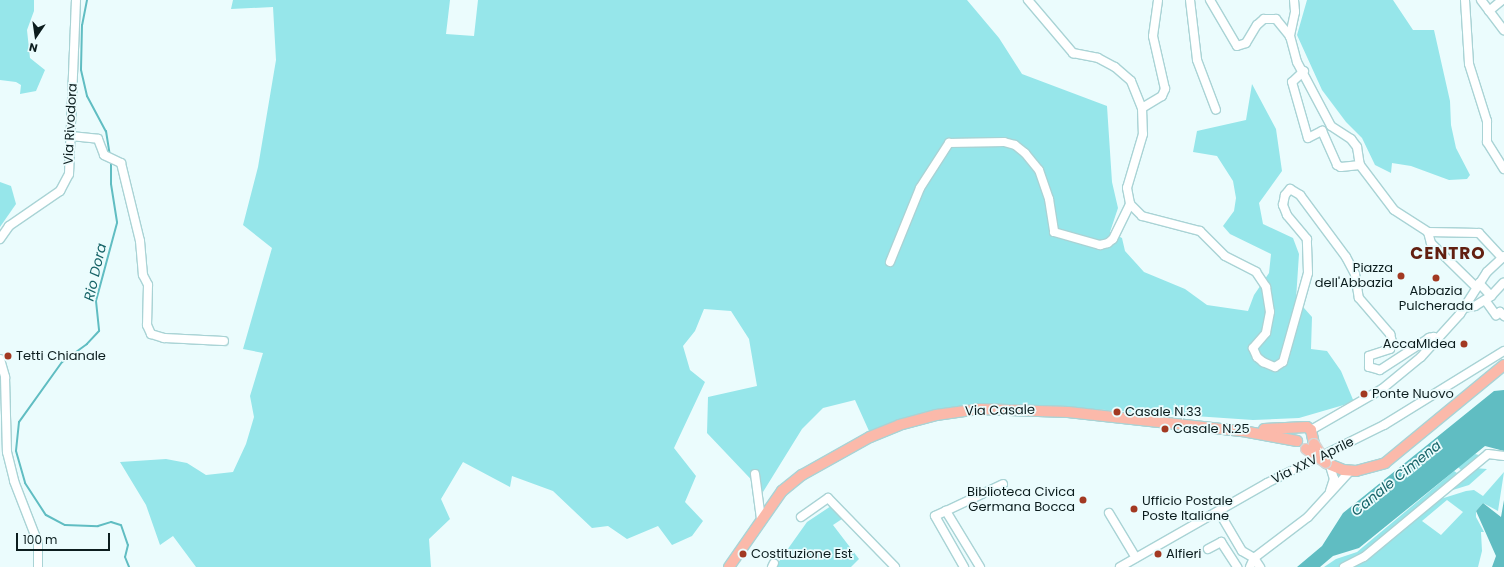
<!DOCTYPE html>
<html>
<head>
<meta charset="utf-8">
<style>
	body { margin:0 }
	#map { position:relative; width:1504px; height:567px; overflow:hidden; background:#ebfcfd; font-family:Poppins,sans-serif }
	div>[style] { position:absolute }
	[style*='--x'] { left:calc(var(--x)*1px); top:calc(var(--y)*1px); width:calc(var(--w)*1px); rotate:calc(var(--a)*1deg) }
	.green>* { inset:0; background:#96e6ea }
	.water>* { inset:0; background:#60bdc2 }
	.stream>* { height:2px; margin:-1px; padding:0 1px; transform-origin:1px; border-radius:1px; background:#60bdc2 }
	.roads { filter:drop-shadow(1px 0 #a9d3d5) drop-shadow(-1px 0 #a9d3d5) drop-shadow(0 1px #a9d3d5) drop-shadow(0 -1px #a9d3d5) }
	.minor>* { height:8px; margin:-4px; padding:0 4px; transform-origin:4px; border-radius:4px; background:#fff }
	.major>* { height:10px; margin:-5px; padding:0 5px; transform-origin:5px; border-radius:5px; background:#fbb9aa }
	.bridges { filter:drop-shadow(1px 0 #d3d6d6) drop-shadow(-1px 0 #d3d6d6) drop-shadow(0 1px #d3d6d6) drop-shadow(0 -1px #d3d6d6) }
	.major-bridge>* { height:10px; margin:-5px; padding:0 5px; transform-origin:5px; border-radius:5px; background:#fbb9aa }
	.dots>* { width:11px; height:11px; translate:-50% -50%; box-sizing:border-box; border:2px solid #ebfcfd; border-radius:50% }
	span { translate:-50% -50%; white-space:nowrap; text-align:center; line-height:1.15; -webkit-text-stroke:3.5px #ebfcfd; paint-order:stroke }
	.street-label { font-size:13px; color:#0c1d1e }
	.poi-label { font-size:13px; color:#0c1d1e }
	.right { translate:-100% -50%; text-align:right }
	.left { translate:0 -50%; text-align:left }
	.water-label { font-size:14px; color:#166367; font-style:italic }
	.district-label { font-size:17px; color:#621f10; font-weight:700; letter-spacing:1px }
	.north { position:absolute; left:16px; top:16px; width:40px; height:40px; -webkit-text-stroke:3px #ebfcfd; paint-order:stroke; rotate:193deg; font-size:11px; font-weight:700; line-height:16px; text-align:center; color:#0c1d1e }
	.north::after { content:''; display:block; margin:auto; width:14px; height:18px; background:#0c1d1e; clip-path:polygon(50% 0,100% 100%,50% 72%,0 100%) }
	.scale { position:absolute; left:16px; top:533px; width:94px; height:18px; box-sizing:border-box; border:2px solid #0c1d1e; border-top:0; padding-left:5px; font-size:12px; line-height:14px; white-space:nowrap; color:#0c1d1e; -webkit-text-stroke:3px #ebfcfd; paint-order:stroke }
</style>
</head>
<body>
<div id="map">
	<div class="green">
		<i style="clip-path:polygon(0 0,34px 0,34px 11px,27px 30px,30px 58px,45px 70px,36px 91px,20px 94px,21px 85px,16px 82px,0 80px)"></i>
		<i style="clip-path:polygon(233px 0,450px 0,446px 34px,474px 36px,478px 0,967px 0,999px 38px,1022px 74px,1107px 106px,1112px 182px,1118px 208px,1110px 232px,1122px 238px,1125px 251px,1144px 272px,1185px 289px,1207px 305px,1248px 311px,1254px 295px,1269px 273px,1271px 254px,1230px 234px,1223px 226px,1234px 211px,1236px 198px,1233px 181px,1217px 156px,1193px 152px,1197px 131px,1246px 120px,1252px 84px,1276px 129px,1282px 171px,1259px 203px,1263px 224px,1293px 238px,1299px 254px,1296px 299px,1312px 317px,1311px 349px,1327px 351px,1341px 371px,1354px 402px,1299px 418px,1253px 420px,1018px 404px,985px 405px,897px 421px,869px 431px,855px 400px,823px 408px,802px 429px,763px 492px,707px 433px,708px 397px,757px 386px,749px 339px,731px 311px,704px 309px,695px 331px,683px 346px,690px 370px,705px 382px,674px 448px,696px 476px,685px 502px,703px 521px,692px 536px,672px 545px,658px 526px,627px 539px,608px 526px,592px 528px,553px 491px,512px 476px,510px 487px,463px 462px,441px 499px,450px 519px,429px 539px,431px 567px,196px 567px,173px 536px,160px 545px,146px 505px,120px 462px,166px 459px,187px 463px,206px 475px,233px 472px,246px 444px,254px 417px,250px 396px,263px 353px,243px 349px,272px 248px,243px 225px,258px 167px,276px 60px,273px 7px,231px 9px)"></i>
		<i style="clip-path:polygon(1307px 0,1393px 0,1413px 30px,1434px 30px,1450px 101px,1451px 125px,1456px 148px,1470px 175px,1467px 179px,1449px 180px,1411px 166px,1392px 163px,1391px 173px,1375px 165px,1362px 138px,1346px 122px,1322px 90px,1297px 35px)"></i>
		<i style="clip-path:polygon(0 182px,11px 186px,16px 204px,0 227px)"></i>
		<i style="clip-path:polygon(1475px 454px,1483px 456px,1373px 547px,1342px 567px,1324px 567px,1336px 559px,1357px 552px,1454px 471px,1457px 473px,1461px 470px,1458px 467px)"></i>
		<i style="clip-path:polygon(1474px 468px,1487px 469px,1469px 485px,1443px 493px)"></i>
		<i style="clip-path:polygon(evenodd,1504px 472px,1498px 511px,1483px 503px,1476px 511px,1476px 517px,1484px 532px,1481px 532px,1482px 551px,1478px 567px,1352px 567px,1367px 560px,1431px 502px,1466px 491px,1474px 490px,1483px 496px,1504px 472px,1447px 500px,1463px 512px,1441px 535px,1422px 521px,1447px 500px)"></i>
		<i style="clip-path:polygon(831px 506px,845px 517px,833px 525px,859px 559px,851px 567px,775px 567px,807px 522px)"></i>
	</div>
	<div class="water">
		<i style="clip-path:polygon(1504px 390px,1504px 451px,1485px 446px,1359px 548px,1333px 556px,1320px 567px,1297px 567px,1322px 546px,1343px 513px,1494px 391px)"></i>
		<i style="clip-path:polygon(1504px 500px,1504px 567px,1492px 567px,1496px 556px,1476px 511px,1483px 503px,1501px 517px)"></i>
	</div>
	<div class="stream">
		<i style="--x:87;--y:0;--w:25;--a:101"></i>
		<i style="--x:82;--y:25;--w:45;--a:91.3"></i>
		<i style="--x:81;--y:70;--w:27;--a:77"></i>
		<i style="--x:87;--y:96;--w:40;--a:62"></i>
		<i style="--x:106;--y:131;--w:25;--a:81"></i>
		<i style="--x:111;--y:160;--w:24;--a:90"></i>
		<i style="--x:111;--y:184;--w:39;--a:81"></i>
		<i style="--x:117;--y:223;--w:81;--a:105.1"></i>
		<i style="--x:96;--y:301;--w:30;--a:84"></i>
		<i style="--x:99;--y:331;--w:18;--a:133"></i>
		<i style="--x:87;--y:344;--w:31;--a:144"></i>
		<i style="--x:62;--y:362;--w:74;--a:125.6"></i>
		<i style="--x:19;--y:422;--w:29;--a:96"></i>
		<i style="--x:16;--y:451;--w:33;--a:74"></i>
		<i style="--x:25;--y:483;--w:38;--a:57"></i>
		<i style="--x:46;--y:515;--w:21;--a:28"></i>
		<i style="--x:65;--y:525;--w:33;--a:2"></i>
		<i style="--x:98;--y:526;--w:14;--a:-17"></i>
		<i style="--x:111;--y:522;--w:10;--a:17"></i>
		<i style="--x:121;--y:525;--w:21;--a:71"></i>
		<i style="--x:128;--y:545;--w:12;--a:104"></i>
		<i style="--x:125;--y:557;--w:11;--a:68"></i>
	</div>
	<div class="roads">
		<div class="minor">
			<i style="--x:1028;--y:0;--w:70;--a:49.7"></i>
			<i style="--x:1073;--y:53;--w:25;--a:11"></i>
			<i style="--x:1098;--y:58;--w:19;--a:28"></i>
			<i style="--x:1115;--y:67;--w:21;--a:41"></i>
			<i style="--x:1131;--y:81;--w:29;--a:68"></i>
			<i style="--x:1142;--y:108;--w:26;--a:88"></i>
			<i style="--x:1143;--y:134;--w:56;--a:106.5"></i>
			<i style="--x:1127;--y:188;--w:16;--a:79"></i>
			<i style="--x:1130;--y:204;--w:17;--a:45"></i>
			<i style="--x:1142;--y:216;--w:60;--a:14.5"></i>
			<i style="--x:1200;--y:231;--w:35;--a:45"></i>
			<i style="--x:1225;--y:256;--w:35;--a:27"></i>
			<i style="--x:1256;--y:272;--w:18;--a:56"></i>
			<i style="--x:1266;--y:287;--w:25;--a:81"></i>
			<i style="--x:1270;--y:312;--w:21;--a:101"></i>
			<i style="--x:1266;--y:333;--w:20;--a:131"></i>
			<i style="--x:1253;--y:348;--w:10;--a:66"></i>
			<i style="--x:1257;--y:357;--w:8;--a:40"></i>
			<i style="--x:1263;--y:362;--w:13;--a:23"></i>
			<i style="--x:1275;--y:367;--w:9;--a:-32"></i>
			<i style="--x:1283;--y:362;--w:92;--a:-74.3"></i>
			<i style="--x:1308;--y:273;--w:34;--a:-92"></i>
			<i style="--x:1307;--y:239;--w:31;--a:-130"></i>
			<i style="--x:1287;--y:215;--w:11;--a:-112"></i>
			<i style="--x:1283;--y:205;--w:10;--a:-79"></i>
			<i style="--x:1285;--y:195;--w:8;--a:-50"></i>
			<i style="--x:1290;--y:189;--w:12;--a:31"></i>
			<i style="--x:1300;--y:195;--w:77;--a:53.4"></i>
			<i style="--x:1346;--y:257;--w:19;--a:62"></i>
			<i style="--x:1355;--y:274;--w:24;--a:81"></i>
			<i style="--x:1359;--y:298;--w:48;--a:49.3"></i>
			<i style="--x:1390;--y:334;--w:8;--a:76"></i>
			<i style="--x:1392;--y:342;--w:7;--a:106"></i>
			<i style="--x:1390;--y:349;--w:22;--a:162"></i>
			<i style="--x:1369;--y:356;--w:11;--a:90"></i>
			<i style="--x:1369;--y:367;--w:11;--a:15"></i>
			<i style="--x:1380;--y:370;--w:59;--a:-33.1"></i>
			<i style="--x:1429;--y:338;--w:5;--a:-11"></i>
			<i style="--x:1434;--y:337;--w:4;--a:27"></i>
			<i style="--x:1190;--y:0;--w:60;--a:83.3"></i>
			<i style="--x:1197;--y:60;--w:53;--a:69.2"></i>
			<i style="--x:1210;--y:0;--w:53;--a:59.6"></i>
			<i style="--x:1237;--y:46;--w:9;--a:-18"></i>
			<i style="--x:1246;--y:43;--w:21;--a:-59"></i>
			<i style="--x:1257;--y:25;--w:9;--a:-41"></i>
			<i style="--x:1264;--y:19;--w:12;--a:0"></i>
			<i style="--x:1276;--y:19;--w:22;--a:51"></i>
			<i style="--x:1294;--y:0;--w:12;--a:85"></i>
			<i style="--x:1295;--y:12;--w:25;--a:102"></i>
			<i style="--x:1290;--y:36;--w:27;--a:75"></i>
			<i style="--x:1297;--y:62;--w:72;--a:62"></i>
			<i style="--x:1331;--y:126;--w:24;--a:33"></i>
			<i style="--x:1351;--y:139;--w:10;--a:53"></i>
			<i style="--x:1357;--y:147;--w:18;--a:81"></i>
			<i style="--x:1360;--y:165;--w:56;--a:52.9"></i>
			<i style="--x:1394;--y:210;--w:40;--a:32.9"></i>
			<i style="--x:1428;--y:232;--w:51;--a:1.1"></i>
			<i style="--x:1479;--y:233;--w:34;--a:47"></i>
			<i style="--x:1465;--y:0;--w:64;--a:86.4"></i>
			<i style="--x:1469;--y:64;--w:60;--a:72.5"></i>
			<i style="--x:1487;--y:121;--w:21;--a:90"></i>
			<i style="--x:1487;--y:142;--w:32;--a:58"></i>
			<i style="--x:1481;--y:0;--w:38;--a:53"></i>
			<i style="--x:1489;--y:11;--w:17;--a:-40"></i>
			<i style="--x:1304;--y:71;--w:16;--a:137"></i>
			<i style="--x:1292;--y:82;--w:58;--a:74.1"></i>
			<i style="--x:1308;--y:138;--w:16;--a:-27"></i>
			<i style="--x:1322;--y:131;--w:37;--a:66"></i>
			<i style="--x:1337;--y:165;--w:4;--a:27"></i>
			<i style="--x:1341;--y:167;--w:19;--a:-6"></i>
			<i style="--x:1142;--y:108;--w:23;--a:-31"></i>
			<i style="--x:1162;--y:96;--w:8;--a:-67"></i>
			<i style="--x:1165;--y:89;--w:54;--a:-102.8"></i>
			<i style="--x:1153;--y:36;--w:36;--a:-82"></i>
			<i style="--x:71;--y:136;--w:27;--a:6"></i>
			<i style="--x:98;--y:139;--w:17;--a:69"></i>
			<i style="--x:104;--y:155;--w:19;--a:25"></i>
			<i style="--x:121;--y:163;--w:80;--a:76.3"></i>
			<i style="--x:140;--y:241;--w:34;--a:85"></i>
			<i style="--x:143;--y:275;--w:11;--a:63"></i>
			<i style="--x:148;--y:285;--w:40;--a:91.4"></i>
			<i style="--x:147;--y:325;--w:10;--a:66"></i>
			<i style="--x:151;--y:334;--w:14;--a:17"></i>
			<i style="--x:164;--y:338;--w:60;--a:2.9"></i>
			<i style="--x:1428;--y:232;--w:11;--a:75"></i>
			<i style="--x:1431;--y:243;--w:63;--a:44.4"></i>
			<i style="--x:0;--y:239;--w:16;--a:-55"></i>
			<i style="--x:9;--y:226;--w:62;--a:-34.5"></i>
			<i style="--x:60;--y:191;--w:19;--a:-62"></i>
			<i style="--x:69;--y:174;--w:174;--a:-87.7"></i>
			<i style="--x:890;--y:262;--w:80;--a:-67.9"></i>
			<i style="--x:920;--y:188;--w:54;--a:-57.2"></i>
			<i style="--x:949;--y:143;--w:55;--a:-1"></i>
			<i style="--x:1004;--y:142;--w:11;--a:15"></i>
			<i style="--x:1015;--y:145;--w:13;--a:39"></i>
			<i style="--x:1025;--y:153;--w:22;--a:51"></i>
			<i style="--x:1039;--y:170;--w:31;--a:71"></i>
			<i style="--x:1049;--y:199;--w:33;--a:81"></i>
			<i style="--x:1054;--y:232;--w:48;--a:15.8"></i>
			<i style="--x:1100;--y:245;--w:8;--a:-14"></i>
			<i style="--x:1108;--y:243;--w:6;--a:-39"></i>
			<i style="--x:1113;--y:239;--w:39;--a:-64"></i>
			<i style="--x:1479;--y:283;--w:18;--a:47"></i>
			<i style="--x:1491;--y:296;--w:18;--a:-47"></i>
			<i style="--x:1485;--y:300;--w:19;--a:54"></i>
			<i style="--x:1496;--y:315;--w:5;--a:-37"></i>
			<i style="--x:1500;--y:312;--w:6;--a:45"></i>
			<i style="--x:1463;--y:308;--w:12;--a:-9"></i>
			<i style="--x:1475;--y:306;--w:19;--a:-32"></i>
			<i style="--x:0;--y:359;--w:19;--a:74"></i>
			<i style="--x:5;--y:377;--w:75;--a:88.5"></i>
			<i style="--x:7;--y:452;--w:30;--a:76"></i>
			<i style="--x:14;--y:481;--w:66;--a:68.8"></i>
			<i style="--x:38;--y:543;--w:24;--a:90"></i>
			<i style="--x:1311;--y:430;--w:82;--a:-30"></i>
			<i style="--x:1382;--y:389;--w:50;--a:-39.4"></i>
			<i style="--x:1421;--y:357;--w:58;--a:-47.8"></i>
			<i style="--x:1460;--y:314;--w:50;--a:-57.3"></i>
			<i style="--x:1487;--y:272;--w:23;--a:-43"></i>
			<i style="--x:755;--y:474;--w:45;--a:82.4"></i>
			<i style="--x:1330;--y:491;--w:13;--a:-72"></i>
			<i style="--x:1334;--y:479;--w:14;--a:-107"></i>
			<i style="--x:946;--y:511;--w:12;--a:156"></i>
			<i style="--x:935;--y:516;--w:59;--a:60.4"></i>
			<i style="--x:1219;--y:512;--w:45;--a:59.5"></i>
			<i style="--x:1242;--y:551;--w:14;--a:30"></i>
			<i style="--x:1254;--y:558;--w:11;--a:56"></i>
			<i style="--x:1109;--y:513;--w:52;--a:59"></i>
			<i style="--x:801;--y:517;--w:33;--a:-35"></i>
			<i style="--x:828;--y:498;--w:96;--a:45.8"></i>
			<i style="--x:1208;--y:549;--w:15;--a:-28"></i>
			<i style="--x:1221;--y:542;--w:30;--a:57"></i>
			<i style="--x:772;--y:567;--w:4;--a:-63"></i>
			<i style="--x:980;--y:567;--w:66;--a:-121.3"></i>
			<i style="--x:946;--y:511;--w:63;--a:-25.3"></i>
			<i style="--x:1120;--y:567;--w:169;--a:-29.7"></i>
			<i style="--x:1267;--y:483;--w:131;--a:-26.4"></i>
			<i style="--x:1384;--y:425;--w:141;--a:-31.7"></i>
			<i style="--x:1250;--y:567;--w:10;--a:-66"></i>
			<i style="--x:1254;--y:558;--w:68;--a:-37.2"></i>
			<i style="--x:1308;--y:517;--w:62;--a:-47.6"></i>
			<i style="--x:1344;--y:567;--w:22;--a:-27"></i>
			<i style="--x:1364;--y:557;--w:161;--a:-39.7"></i>
			<i style="--x:1488;--y:454;--w:16;--a:7"></i>
		</div>
		<div class="major">
			<i style="--x:1264;--y:429;--w:43;--a:-2.7"></i>
			<i style="--x:1307;--y:427;--w:5;--a:37"></i>
			<i style="--x:1311;--y:430;--w:14;--a:78"></i>
			<i style="--x:1326;--y:463;--w:18;--a:22"></i>
			<i style="--x:1343;--y:470;--w:13;--a:4"></i>
			<i style="--x:1356;--y:471;--w:30;--a:-15"></i>
			<i style="--x:1385;--y:463;--w:154;--a:-39.5"></i>
			<i style="--x:729;--y:567;--w:93;--a:-55.1"></i>
			<i style="--x:782;--y:491;--w:26;--a:-39"></i>
			<i style="--x:802;--y:475;--w:78;--a:-29.2"></i>
			<i style="--x:870;--y:437;--w:31;--a:-22"></i>
			<i style="--x:899;--y:425;--w:38;--a:-15"></i>
			<i style="--x:936;--y:415;--w:43;--a:-7.9"></i>
			<i style="--x:979;--y:409;--w:89;--a:1.9"></i>
			<i style="--x:1068;--y:412;--w:181;--a:6.3"></i>
			<i style="--x:1248;--y:432;--w:50;--a:10.4"></i>
		</div>
	</div>
	<div class="bridges">
		<div class="major-bridge">
			<i style="--x:1314;--y:444;--w:19;--a:58"></i>
			<i style="--x:1306;--y:449;--w:24;--a:35"></i>
		</div>
	</div>
	<div class="dots">
		<i style="left:1401px;top:276px;background:#a23922"></i>
		<i style="left:1436px;top:278px;background:#a23922"></i>
		<i style="left:1464px;top:344px;background:#a23922"></i>
		<i style="left:8px;top:356px;background:#a23922"></i>
		<i style="left:1364px;top:394px;background:#a23922"></i>
		<i style="left:1117px;top:412px;background:#a23922"></i>
		<i style="left:1165px;top:429px;background:#a23922"></i>
		<i style="left:1083px;top:500px;background:#a23922"></i>
		<i style="left:1134px;top:509px;background:#a23922"></i>
		<i style="left:743px;top:554px;background:#a23922"></i>
		<i style="left:1158px;top:554px;background:#a23922"></i>
	</div>
	<div class="street-label">
		<span style="left:71px;top:124px;rotate:-87deg">Via Rivodora</span>
		<span style="left:1000px;top:411px;rotate:-1deg">Via Casale</span>
		<span style="left:1313px;top:461px;rotate:-26deg">Via XXV Aprile</span>
	</div>
	<div class="poi-label">
		<span class="right" style="left:1393px;top:276px">Piazza<br>dell'Abbazia</span>
		<span style="left:1436px;top:299px">Abbazia<br>Pulcherada</span>
		<span class="right" style="left:1456px;top:344px">AccaMIdea</span>
		<span class="left" style="left:16px;top:356px">Tetti Chianale</span>
		<span class="left" style="left:1372px;top:394px">Ponte Nuovo</span>
		<span class="left" style="left:1125px;top:412px">Casale N.33</span>
		<span class="left" style="left:1173px;top:429px">Casale N.25</span>
		<span class="right" style="left:1075px;top:500px">Biblioteca Civica<br>Germana Bocca</span>
		<span class="left" style="left:1142px;top:509px">Ufficio Postale<br>Poste Italiane</span>
		<span class="left" style="left:751px;top:554px">Costituzione Est</span>
		<span class="left" style="left:1166px;top:554px">Alfieri</span>
	</div>
	<div class="water-label">
		<span style="left:95px;top:272px;rotate:-77deg">Rio Dora</span>
		<span style="left:1396px;top:478px;rotate:-39deg">Canale Cimena</span>
	</div>
	<div class="district-label">
		<span style="left:1448px;top:254px">CENTRO</span>
	</div>
	<div class="north">N</div>
	<div class="scale">100 m</div>
</div>
</body>
</html>
